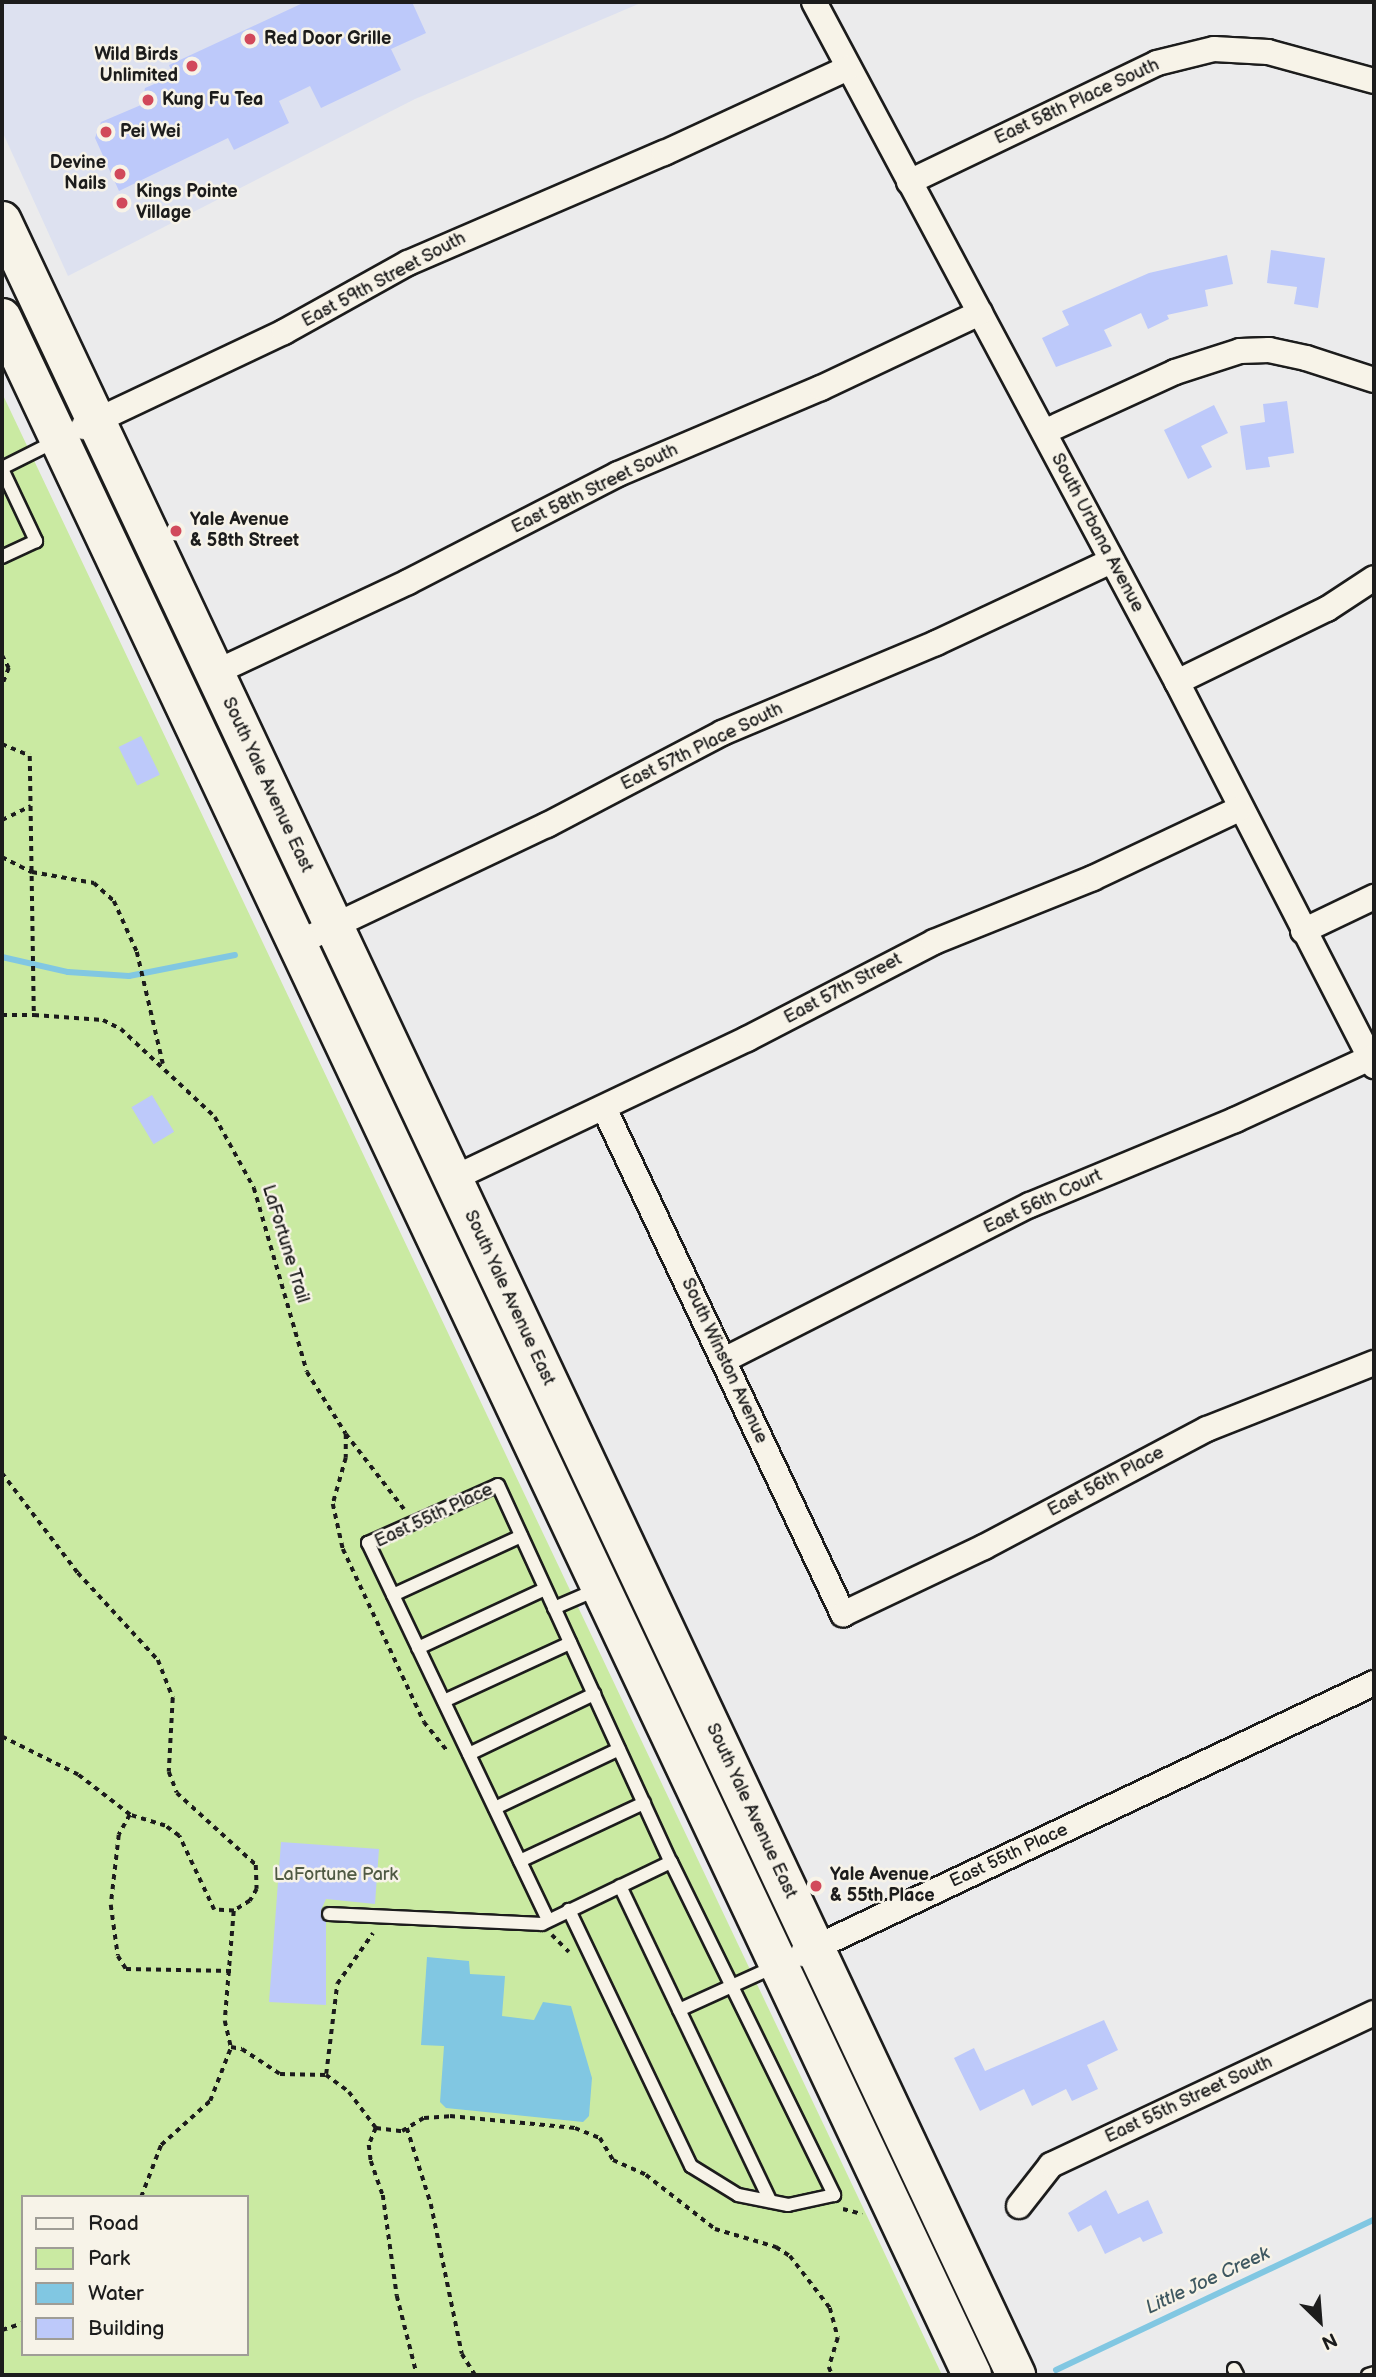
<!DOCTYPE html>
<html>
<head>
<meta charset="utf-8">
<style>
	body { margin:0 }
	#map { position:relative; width:1376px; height:2377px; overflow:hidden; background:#ebebec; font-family:"Balsamiq Sans",sans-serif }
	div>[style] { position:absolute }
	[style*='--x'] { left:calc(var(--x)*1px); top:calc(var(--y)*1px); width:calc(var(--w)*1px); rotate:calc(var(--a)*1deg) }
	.built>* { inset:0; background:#dde1f0 }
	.green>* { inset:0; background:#caeaa2 }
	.water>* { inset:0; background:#81c7e2 }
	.stream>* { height:6px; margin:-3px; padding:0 3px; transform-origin:3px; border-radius:3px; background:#81c7e2 }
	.building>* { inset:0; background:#bdc9fa; transform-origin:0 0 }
	.path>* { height:3.5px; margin-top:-1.75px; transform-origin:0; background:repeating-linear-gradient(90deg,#1c1c1c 0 5px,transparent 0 10px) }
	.roads { filter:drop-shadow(2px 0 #1c1c1c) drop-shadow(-2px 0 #1c1c1c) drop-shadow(0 2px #1c1c1c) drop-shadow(0 -2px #1c1c1c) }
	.lane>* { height:12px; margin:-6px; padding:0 6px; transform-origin:6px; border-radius:6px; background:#f7f3e8 }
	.street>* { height:24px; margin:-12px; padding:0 12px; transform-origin:12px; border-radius:12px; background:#f7f3e8 }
	.primary>* { height:38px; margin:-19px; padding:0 19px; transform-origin:19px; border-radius:19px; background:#f7f3e8 }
	.dots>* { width:19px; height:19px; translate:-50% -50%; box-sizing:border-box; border:4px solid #f7f3e8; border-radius:50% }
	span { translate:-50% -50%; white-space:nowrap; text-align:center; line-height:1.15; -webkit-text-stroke:5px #f7f3e8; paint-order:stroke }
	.poi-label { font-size:18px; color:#1c1c1c; font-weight:700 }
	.left { translate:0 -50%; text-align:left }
	.right { translate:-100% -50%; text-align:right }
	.street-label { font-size:18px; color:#1c1c1c }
	.park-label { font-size:18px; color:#505a44 }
	.water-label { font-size:19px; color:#3f5861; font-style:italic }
	.frame { position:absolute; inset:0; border:4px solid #1c1c1c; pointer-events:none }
	.legend { position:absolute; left:21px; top:2195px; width:228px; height:161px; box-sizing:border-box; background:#f7f3e8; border:2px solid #9f9d96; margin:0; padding:9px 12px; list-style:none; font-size:21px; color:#1c1c1c }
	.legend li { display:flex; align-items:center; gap:14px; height:35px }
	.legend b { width:35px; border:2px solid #9f9d96 }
	.north { position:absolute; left:1285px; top:2286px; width:70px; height:70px; -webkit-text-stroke:5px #f7f3e8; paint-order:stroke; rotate:155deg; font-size:19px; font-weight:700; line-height:28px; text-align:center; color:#1c1c1c }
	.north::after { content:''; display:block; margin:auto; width:24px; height:32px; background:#1c1c1c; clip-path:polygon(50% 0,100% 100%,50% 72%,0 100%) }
</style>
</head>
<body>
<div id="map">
	<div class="built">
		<i style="clip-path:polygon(2px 2px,643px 2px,415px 99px,68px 276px,2px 131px)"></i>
	</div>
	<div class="green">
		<i style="clip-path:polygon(evenodd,2px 393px,867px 2216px,942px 2375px,2px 2375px,2px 393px,23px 2197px,247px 2197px,247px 2354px,23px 2354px,23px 2197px)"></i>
	</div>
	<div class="water">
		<i style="clip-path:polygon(427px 1957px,469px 1961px,470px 1974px,505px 1976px,502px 2016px,534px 2020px,543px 2002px,571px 2006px,592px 2078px,589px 2116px,583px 2122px,446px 2108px,440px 2102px,444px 2046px,421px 2045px)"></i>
	</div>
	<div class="stream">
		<i style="--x:2;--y:957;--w:68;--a:12.8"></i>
		<i style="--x:68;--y:972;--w:61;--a:3.8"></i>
		<i style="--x:129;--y:976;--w:108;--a:-11.2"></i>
		<i style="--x:1056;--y:2370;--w:352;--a:-25.3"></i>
	</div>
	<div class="building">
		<i style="clip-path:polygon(305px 2px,412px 2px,426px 33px,391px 49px,401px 70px,321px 108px,310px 86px,279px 101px,289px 123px,234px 150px,228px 138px,119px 191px,95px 138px,101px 122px,141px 105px,145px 88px,173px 76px,169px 65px)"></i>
		<i style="clip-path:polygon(1271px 250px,1325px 258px,1318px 308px,1294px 304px,1297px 287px,1267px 283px)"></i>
		<i style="clip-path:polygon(1227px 255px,1233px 284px,1205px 290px,1208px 306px,1167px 315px,1169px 319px,1148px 329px,1141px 313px,1104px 330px,1112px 346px,1056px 367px,1042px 338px,1069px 325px,1062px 311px,1149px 273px)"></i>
		<i style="clip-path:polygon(1287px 401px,1294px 453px,1268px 457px,1270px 467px,1246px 470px,1240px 426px,1265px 422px,1263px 404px)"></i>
		<i style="clip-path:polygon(1214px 405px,1228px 433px,1201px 446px,1212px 467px,1188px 479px,1164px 430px)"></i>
		<i style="left:141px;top:736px;width:43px;height:25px;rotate:64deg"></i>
		<i style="left:152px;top:1095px;width:43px;height:24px;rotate:59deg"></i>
		<i style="clip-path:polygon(281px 1842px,379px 1849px,375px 1904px,326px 1899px,321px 1910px,326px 1922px,326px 2005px,269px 2002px)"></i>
		<i style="clip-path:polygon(1104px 2020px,1118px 2050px,1087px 2065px,1098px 2089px,1072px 2101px,1066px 2089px,1032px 2106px,1024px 2089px,980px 2111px,954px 2058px,974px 2048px,985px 2071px)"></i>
		<i style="clip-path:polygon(1106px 2190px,1118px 2214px,1148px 2200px,1163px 2233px,1143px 2242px,1140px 2237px,1105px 2254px,1091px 2225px,1078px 2232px,1068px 2213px)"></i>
	</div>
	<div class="path">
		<i style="--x:2;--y:655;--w:15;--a:62"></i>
		<i style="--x:9;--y:668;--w:19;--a:111"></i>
		<i style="--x:2;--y:744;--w:30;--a:23"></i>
		<i style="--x:30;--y:756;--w:259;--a:89.1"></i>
		<i style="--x:34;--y:1015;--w:69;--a:4.1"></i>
		<i style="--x:103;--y:1020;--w:20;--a:27"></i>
		<i style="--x:121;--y:1029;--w:129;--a:43.1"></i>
		<i style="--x:215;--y:1117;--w:81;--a:61.2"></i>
		<i style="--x:254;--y:1188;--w:191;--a:73.9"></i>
		<i style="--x:307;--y:1372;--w:73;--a:57.8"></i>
		<i style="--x:346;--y:1434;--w:95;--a:52.3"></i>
		<i style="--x:2;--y:820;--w:32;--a:-26"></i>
		<i style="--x:2;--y:857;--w:34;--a:27"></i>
		<i style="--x:32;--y:872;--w:63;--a:10.1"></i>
		<i style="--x:94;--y:883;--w:27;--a:42"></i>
		<i style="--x:114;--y:901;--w:56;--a:65.7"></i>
		<i style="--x:137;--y:952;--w:115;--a:76.9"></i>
		<i style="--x:2;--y:1015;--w:32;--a:0"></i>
		<i style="--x:346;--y:1434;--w:24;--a:90"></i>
		<i style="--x:346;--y:1458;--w:48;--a:105.8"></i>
		<i style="--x:333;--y:1504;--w:46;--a:77.5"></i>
		<i style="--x:343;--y:1549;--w:191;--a:64.9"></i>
		<i style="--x:424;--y:1722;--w:38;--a:51"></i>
		<i style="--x:2;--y:1473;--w:126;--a:52.8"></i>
		<i style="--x:78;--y:1573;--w:118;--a:47.4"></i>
		<i style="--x:158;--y:1660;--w:41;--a:68.5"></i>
		<i style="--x:173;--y:1698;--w:74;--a:93.1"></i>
		<i style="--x:169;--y:1772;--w:22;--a:69"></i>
		<i style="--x:177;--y:1793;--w:107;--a:42.3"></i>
		<i style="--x:256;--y:1865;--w:24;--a:88"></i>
		<i style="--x:257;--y:1889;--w:14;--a:120"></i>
		<i style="--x:250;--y:1901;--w:19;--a:148"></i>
		<i style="--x:234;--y:1911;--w:20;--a:-177"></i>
		<i style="--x:214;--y:1910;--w:82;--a:-115.3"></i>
		<i style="--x:179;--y:1836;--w:17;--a:-144"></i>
		<i style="--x:165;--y:1826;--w:37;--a:-163"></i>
		<i style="--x:130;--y:1815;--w:66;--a:-142.4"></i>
		<i style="--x:78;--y:1775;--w:85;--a:-153.4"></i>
		<i style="--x:130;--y:1815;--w:23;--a:119"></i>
		<i style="--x:119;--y:1835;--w:70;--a:96.5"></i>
		<i style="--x:111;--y:1905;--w:51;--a:82.2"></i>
		<i style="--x:118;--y:1956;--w:15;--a:58"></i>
		<i style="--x:126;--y:1969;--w:106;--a:1.1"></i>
		<i style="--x:234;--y:1911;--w:110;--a:94.7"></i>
		<i style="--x:225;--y:2021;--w:27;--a:77"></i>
		<i style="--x:231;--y:2047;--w:11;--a:10"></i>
		<i style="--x:242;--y:2049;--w:45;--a:33.3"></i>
		<i style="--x:280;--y:2074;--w:46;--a:1.2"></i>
		<i style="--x:326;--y:2075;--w:29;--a:36"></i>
		<i style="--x:349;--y:2092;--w:45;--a:53.1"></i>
		<i style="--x:376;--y:2128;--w:26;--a:7"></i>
		<i style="--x:402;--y:2131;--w:26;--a:-31"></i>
		<i style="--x:424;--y:2118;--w:26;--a:-4"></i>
		<i style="--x:450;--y:2116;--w:126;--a:5.5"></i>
		<i style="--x:575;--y:2128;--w:27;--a:22"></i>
		<i style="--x:600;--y:2138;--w:26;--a:59"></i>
		<i style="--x:613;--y:2160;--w:36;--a:24"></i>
		<i style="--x:646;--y:2175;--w:88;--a:38"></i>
		<i style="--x:715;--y:2229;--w:64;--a:16.4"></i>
		<i style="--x:776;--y:2247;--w:17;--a:33"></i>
		<i style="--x:790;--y:2256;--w:66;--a:52.4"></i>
		<i style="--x:830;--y:2308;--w:31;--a:75"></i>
		<i style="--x:838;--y:2338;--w:30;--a:107"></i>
		<i style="--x:829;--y:2367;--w:9;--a:69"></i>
		<i style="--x:552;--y:1935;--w:24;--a:45"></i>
		<i style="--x:326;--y:2074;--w:91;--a:-83"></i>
		<i style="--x:337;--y:1984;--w:62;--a:-54.8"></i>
		<i style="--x:376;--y:2128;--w:18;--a:112"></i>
		<i style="--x:369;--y:2145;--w:16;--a:83"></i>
		<i style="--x:371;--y:2161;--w:36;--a:71"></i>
		<i style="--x:383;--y:2195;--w:102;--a:82.1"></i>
		<i style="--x:397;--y:2296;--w:81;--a:75.8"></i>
		<i style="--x:407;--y:2128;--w:80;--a:72.5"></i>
		<i style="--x:431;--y:2204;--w:153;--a:78.3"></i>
		<i style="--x:462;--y:2354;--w:25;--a:58"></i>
		<i style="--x:141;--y:2197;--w:56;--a:-69"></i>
		<i style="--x:161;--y:2145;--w:66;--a:-41.9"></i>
		<i style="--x:210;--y:2101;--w:58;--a:-68.7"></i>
		<i style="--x:843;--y:2209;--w:20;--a:15"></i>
		<i style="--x:2;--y:2330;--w:22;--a:-18"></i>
	</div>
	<div class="roads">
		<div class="lane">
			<i style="--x:2;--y:468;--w:60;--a:-26.6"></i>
			<i style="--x:2;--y:469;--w:80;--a:64.7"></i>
			<i style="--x:36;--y:541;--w:38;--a:155"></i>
			<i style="--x:393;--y:1595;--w:141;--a:-24.7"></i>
			<i style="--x:554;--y:1608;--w:48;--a:-23.4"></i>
			<i style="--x:418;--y:1648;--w:140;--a:-24.9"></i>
			<i style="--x:444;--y:1701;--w:139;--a:-24.7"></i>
			<i style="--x:469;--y:1754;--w:139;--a:-25.6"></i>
			<i style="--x:495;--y:1808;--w:137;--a:-25.4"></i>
			<i style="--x:520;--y:1861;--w:137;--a:-25.1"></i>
			<i style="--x:620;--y:1886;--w:349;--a:64.5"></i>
			<i style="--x:329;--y:1914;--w:213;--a:2.7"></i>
			<i style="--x:542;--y:1924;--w:143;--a:-25.7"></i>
			<i style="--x:548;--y:1920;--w:418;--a:-115.5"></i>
			<i style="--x:368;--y:1543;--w:142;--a:-24"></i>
			<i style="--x:498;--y:1485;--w:415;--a:65.4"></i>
			<i style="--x:671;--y:1862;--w:371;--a:63.9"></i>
			<i style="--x:834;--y:2195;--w:47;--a:167.7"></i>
			<i style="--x:788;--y:2205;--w:51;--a:-168.7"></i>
			<i style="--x:738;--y:2195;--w:55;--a:-148.3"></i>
			<i style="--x:691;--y:2166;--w:284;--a:-115.5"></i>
			<i style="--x:679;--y:2010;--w:107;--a:-24.4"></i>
			<i style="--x:1234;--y:2369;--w:7;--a:63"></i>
			<i style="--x:1368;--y:2375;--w:6;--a:-18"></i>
		</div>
		<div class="street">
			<i style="--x:814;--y:2;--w:771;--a:61.91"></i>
			<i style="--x:1177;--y:682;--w:432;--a:62.8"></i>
			<i style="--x:909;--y:182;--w:275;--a:-25.6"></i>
			<i style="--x:1157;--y:63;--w:59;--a:-13.8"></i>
			<i style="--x:1214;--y:49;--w:54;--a:3.2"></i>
			<i style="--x:1268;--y:52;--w:110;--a:15.3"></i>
			<i style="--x:83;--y:427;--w:222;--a:-25.3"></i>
			<i style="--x:284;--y:332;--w:142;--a:-29.1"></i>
			<i style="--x:408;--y:263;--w:279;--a:-23.3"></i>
			<i style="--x:664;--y:153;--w:203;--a:-24.8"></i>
			<i style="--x:1044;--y:432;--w:144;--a:-24.6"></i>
			<i style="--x:1175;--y:372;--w:68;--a:-17.9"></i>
			<i style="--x:1240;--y:351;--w:29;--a:-2"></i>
			<i style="--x:1269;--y:350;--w:38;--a:12"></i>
			<i style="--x:1306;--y:358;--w:71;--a:17.9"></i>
			<i style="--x:214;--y:673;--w:214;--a:-25.1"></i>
			<i style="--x:408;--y:582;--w:236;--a:-27.2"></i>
			<i style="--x:618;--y:474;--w:220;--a:-23"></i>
			<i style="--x:821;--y:388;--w:176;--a:-25.3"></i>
			<i style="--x:1177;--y:682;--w:167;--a:-26"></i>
			<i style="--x:1327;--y:609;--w:56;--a:-33.4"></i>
			<i style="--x:1303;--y:931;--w:79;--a:-25.6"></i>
			<i style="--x:298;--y:943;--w:276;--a:-25.4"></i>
			<i style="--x:547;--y:825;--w:198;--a:-27.7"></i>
			<i style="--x:722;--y:733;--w:232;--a:-22.8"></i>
			<i style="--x:936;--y:643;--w:193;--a:-25.1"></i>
			<i style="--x:604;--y:1108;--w:560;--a:64.72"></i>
			<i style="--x:843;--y:1614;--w:156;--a:-25.4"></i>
			<i style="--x:984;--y:1547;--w:252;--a:-27.9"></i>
			<i style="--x:1207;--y:1429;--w:180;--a:-21.6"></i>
			<i style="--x:452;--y:1179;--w:327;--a:-25.4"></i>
			<i style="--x:747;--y:1039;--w:211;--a:-27.4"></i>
			<i style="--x:934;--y:942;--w:171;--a:-21.9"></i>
			<i style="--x:1093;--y:878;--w:161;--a:-25.3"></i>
			<i style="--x:724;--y:1360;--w:343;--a:-26.9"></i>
			<i style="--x:1030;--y:1205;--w:222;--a:-22.5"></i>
			<i style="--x:1235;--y:1120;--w:149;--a:-24.7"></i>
			<i style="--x:802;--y:1954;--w:633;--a:-25.35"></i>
			<i style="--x:1019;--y:2206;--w:52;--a:-52"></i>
			<i style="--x:1051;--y:2165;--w:357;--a:-25.2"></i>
		</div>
		<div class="primary">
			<i style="--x:2;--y:221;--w:2381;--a:64.79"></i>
			<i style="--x:2;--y:318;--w:2274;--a:64.75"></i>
		</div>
	</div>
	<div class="dots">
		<i style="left:250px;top:39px;background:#d1495b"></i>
		<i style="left:192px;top:66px;background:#d1495b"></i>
		<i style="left:148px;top:100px;background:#d1495b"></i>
		<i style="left:106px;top:132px;background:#d1495b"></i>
		<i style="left:120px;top:174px;background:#d1495b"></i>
		<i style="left:122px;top:203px;background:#d1495b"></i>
		<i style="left:176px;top:531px;background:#d1495b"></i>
		<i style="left:816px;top:1886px;background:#d1495b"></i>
	</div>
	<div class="poi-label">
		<span class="left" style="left:264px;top:39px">Red Door Grille</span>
		<span class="right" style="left:178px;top:66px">Wild Birds<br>Unlimited</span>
		<span class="left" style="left:162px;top:100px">Kung Fu Tea</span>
		<span class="left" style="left:120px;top:132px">Pei Wei</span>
		<span class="right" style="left:106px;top:174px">Devine<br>Nails</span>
		<span class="left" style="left:136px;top:203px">Kings Pointe<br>Village</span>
		<span class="left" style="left:190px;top:531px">Yale Avenue<br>&amp; 58th Street</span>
		<span class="left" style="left:830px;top:1886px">Yale Avenue<br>&amp; 55th Place</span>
	</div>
	<div class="street-label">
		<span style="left:1077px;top:102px;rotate:-25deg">East 58th Place South</span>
		<span style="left:384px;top:280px;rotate:-28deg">East 59th Street South</span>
		<span style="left:595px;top:489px;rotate:-26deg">East 58th Street South</span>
		<span style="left:1097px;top:533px;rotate:62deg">South Urbana Avenue</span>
		<span style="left:702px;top:747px;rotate:-26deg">East 57th Place South</span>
		<span style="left:267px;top:785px;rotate:65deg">South Yale Avenue East</span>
		<span style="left:843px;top:989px;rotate:-28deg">East 57th Street</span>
		<span style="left:1043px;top:1202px;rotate:-25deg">East 56th Court</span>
		<span style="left:285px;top:1244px;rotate:73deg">LaFortune Trail</span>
		<span style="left:509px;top:1298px;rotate:65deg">South Yale Avenue East</span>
		<span style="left:724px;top:1361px;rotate:65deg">South Winston Avenue</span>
		<span style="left:1106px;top:1482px;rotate:-28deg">East 56th Place</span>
		<span style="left:434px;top:1516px;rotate:-25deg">East 55th Place</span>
		<span style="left:751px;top:1811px;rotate:65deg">South Yale Avenue East</span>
		<span style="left:1009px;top:1856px;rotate:-25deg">East 55th Place</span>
		<span style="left:1189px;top:2100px;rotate:-25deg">East 55th Street South</span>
	</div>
	<div class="park-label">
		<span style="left:336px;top:1875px">LaFortune Park</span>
	</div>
	<div class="water-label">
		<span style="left:1208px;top:2281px;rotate:-25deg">Little Joe Creek</span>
	</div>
	<div class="frame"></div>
	<ul class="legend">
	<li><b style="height:9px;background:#f7f3e8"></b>Road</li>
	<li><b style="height:19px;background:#caeaa2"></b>Park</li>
	<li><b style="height:19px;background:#81c7e2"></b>Water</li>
	<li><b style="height:19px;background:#bdc9fa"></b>Building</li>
	</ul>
	<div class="north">N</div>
</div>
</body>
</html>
